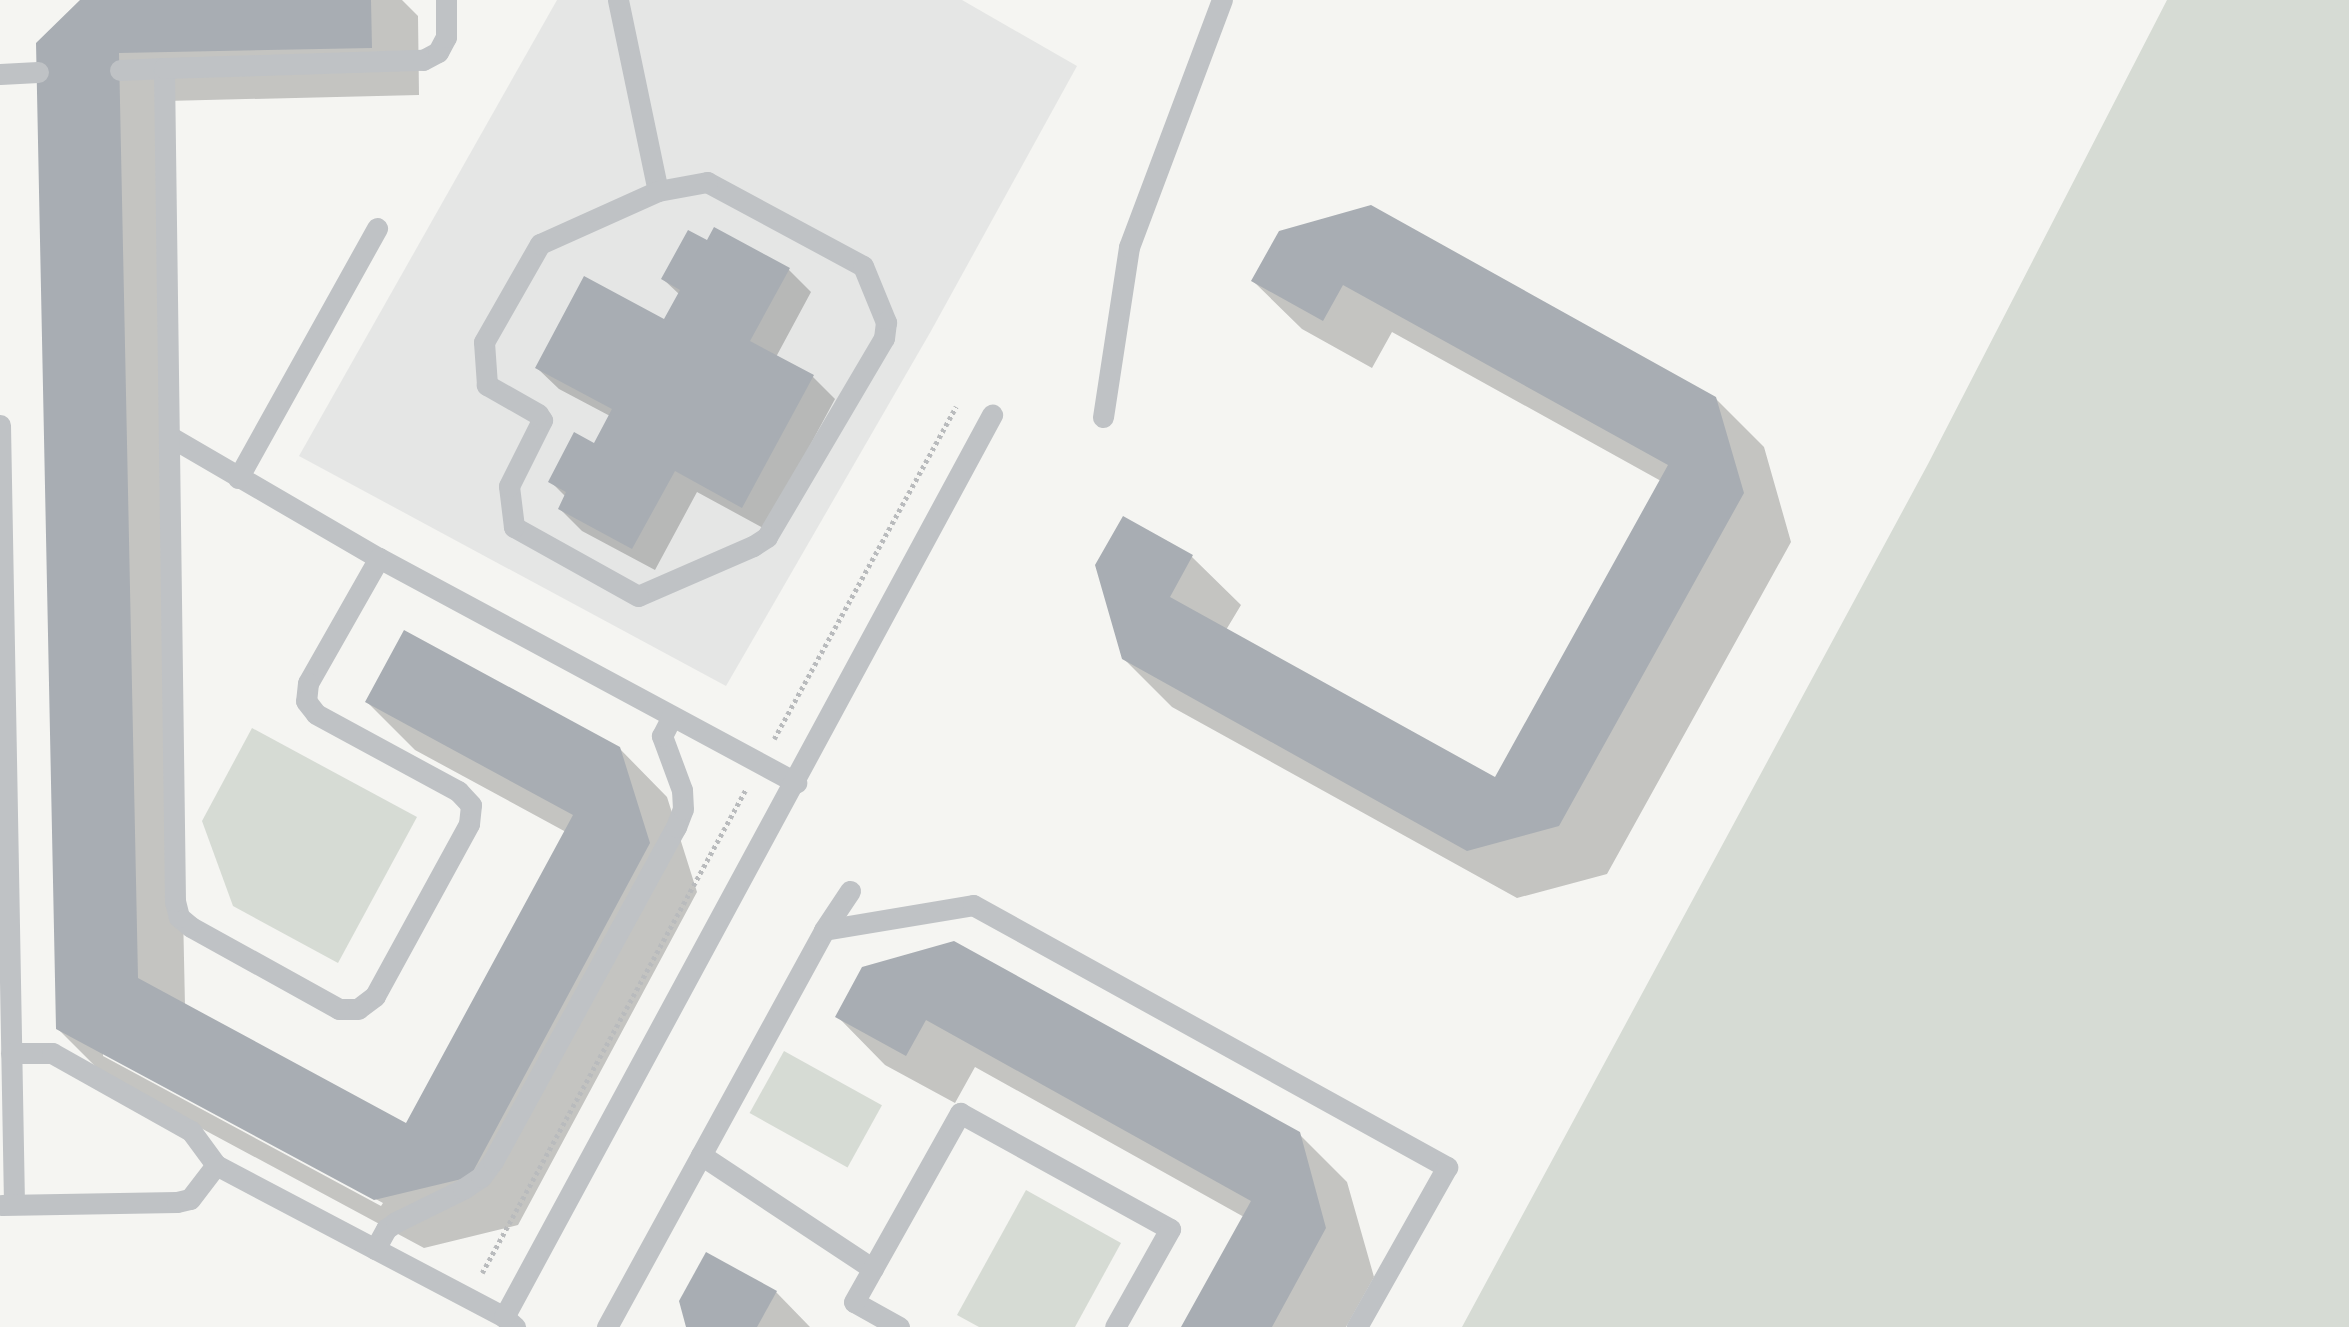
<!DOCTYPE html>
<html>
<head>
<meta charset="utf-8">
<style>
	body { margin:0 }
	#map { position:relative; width:2349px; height:1327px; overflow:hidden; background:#f5f5f2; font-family:"DejaVu Sans",sans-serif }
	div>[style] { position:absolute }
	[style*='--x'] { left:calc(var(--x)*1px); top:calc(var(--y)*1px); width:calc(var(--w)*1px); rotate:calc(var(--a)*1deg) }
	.built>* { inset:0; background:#e5e6e5 }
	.green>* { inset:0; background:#d6dbd4; transform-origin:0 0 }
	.shadow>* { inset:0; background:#0003 }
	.building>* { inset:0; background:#a8adb3 }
	.path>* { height:4.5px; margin-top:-2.25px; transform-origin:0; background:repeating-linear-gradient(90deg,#b9bbbd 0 3.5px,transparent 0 7px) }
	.lane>* { height:21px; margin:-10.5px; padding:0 10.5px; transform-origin:10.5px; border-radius:10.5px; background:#bfc2c5 }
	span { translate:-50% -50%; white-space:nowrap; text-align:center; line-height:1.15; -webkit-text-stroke:7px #fff; paint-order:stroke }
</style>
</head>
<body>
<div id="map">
	<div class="built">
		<i style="clip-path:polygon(557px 0,962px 0,1077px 66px,931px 331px,726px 686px,299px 456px)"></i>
	</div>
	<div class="green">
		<i style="clip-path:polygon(2167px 0,2349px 0,2349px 1327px,1462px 1327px,1928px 464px)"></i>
		<i style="clip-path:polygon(252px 728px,417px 817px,338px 963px,233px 906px,202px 821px)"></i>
		<i style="left:784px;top:1051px;width:112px;height:71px;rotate:29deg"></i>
		<i style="clip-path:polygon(1026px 1190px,1121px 1243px,1075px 1327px,979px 1327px,957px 1315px)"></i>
	</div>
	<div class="shadow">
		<i style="clip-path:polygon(evenodd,83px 0,402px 0,418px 16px,419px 95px,166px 101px,185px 1006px,407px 1126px,566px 832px,415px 750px,367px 702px,619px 748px,667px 797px,697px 892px,518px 1225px,424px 1248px,106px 1077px,57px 1028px,83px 0,103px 1052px,383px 1203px,381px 1206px,103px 1056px,103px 1052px)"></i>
		<i style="clip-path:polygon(715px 229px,789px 270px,811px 292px,776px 357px,813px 377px,835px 399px,765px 529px,697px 492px,655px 570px,582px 531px,560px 509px,566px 497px,550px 481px,594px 445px,610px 416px,559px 389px,537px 368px,665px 322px,680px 295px,663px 279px,708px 243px)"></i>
		<i style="clip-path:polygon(1280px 233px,1715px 398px,1764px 447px,1791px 542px,1607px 874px,1517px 898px,1172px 707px,1123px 658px,1123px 518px,1192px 557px,1241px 605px,1226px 630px,1496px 780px,1661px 481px,1392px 332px,1372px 368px,1302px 329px,1253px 281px)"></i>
		<i style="clip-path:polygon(863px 969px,1299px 1134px,1347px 1182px,1374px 1277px,1346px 1327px,1183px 1327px,1244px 1217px,975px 1067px,955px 1103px,885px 1065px,837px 1016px)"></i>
		<i style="clip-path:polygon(776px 1292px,810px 1327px,688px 1327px)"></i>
	</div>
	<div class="building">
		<i style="clip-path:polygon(80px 0,371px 0,372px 48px,119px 53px,138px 978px,406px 1123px,573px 815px,365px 702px,404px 630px,620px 747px,650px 843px,470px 1177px,374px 1200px,56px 1029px,36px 43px)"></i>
		<i style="clip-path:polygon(1371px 205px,1716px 397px,1744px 493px,1559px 826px,1467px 851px,1122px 659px,1095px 565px,1123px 516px,1193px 555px,1170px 597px,1495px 777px,1668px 465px,1343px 285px,1323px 321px,1251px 281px,1279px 231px)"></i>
		<i style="clip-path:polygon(714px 227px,790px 268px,750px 341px,814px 375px,742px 508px,675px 471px,632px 549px,558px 509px,566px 492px,548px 482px,574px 432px,594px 443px,612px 409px,535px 368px,584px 276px,664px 319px,680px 290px,661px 279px,688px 230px,707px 240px)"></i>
		<i style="clip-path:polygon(954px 941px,1300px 1132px,1326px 1228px,1272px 1327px,1181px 1327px,1251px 1201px,926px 1020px,906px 1056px,835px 1017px,862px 967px)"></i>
		<i style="clip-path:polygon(706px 1252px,777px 1291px,757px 1327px,686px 1327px,679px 1301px)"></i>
	</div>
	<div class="path">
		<i style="--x:774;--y:739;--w:379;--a:-61.3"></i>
		<i style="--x:482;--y:1273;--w:551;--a:-61.39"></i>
	</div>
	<div class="lane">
		<i style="--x:618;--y:0;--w:195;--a:78.2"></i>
		<i style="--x:120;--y:70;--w:44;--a:-2.6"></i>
		<i style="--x:0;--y:74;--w:38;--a:-3"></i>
		<i style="--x:707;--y:182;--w:177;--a:28.3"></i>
		<i style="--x:863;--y:266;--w:61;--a:67.7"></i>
		<i style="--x:886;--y:322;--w:16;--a:97"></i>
		<i style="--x:884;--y:338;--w:231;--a:120.5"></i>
		<i style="--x:767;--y:537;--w:17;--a:147"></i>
		<i style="--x:753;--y:546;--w:125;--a:156.5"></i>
		<i style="--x:638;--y:596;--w:142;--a:-150.9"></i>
		<i style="--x:514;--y:527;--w:41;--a:-97"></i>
		<i style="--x:509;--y:486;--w:74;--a:-63.4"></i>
		<i style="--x:542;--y:420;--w:7;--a:-124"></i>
		<i style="--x:538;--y:414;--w:59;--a:-150.4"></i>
		<i style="--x:487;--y:385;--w:43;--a:-94"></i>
		<i style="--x:484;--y:342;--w:113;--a:-60.3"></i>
		<i style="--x:540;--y:244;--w:129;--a:-24.2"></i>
		<i style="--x:658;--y:191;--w:50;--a:-10.4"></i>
		<i style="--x:1103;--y:417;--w:172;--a:-81.3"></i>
		<i style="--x:1129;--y:247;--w:264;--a:-69.4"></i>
		<i style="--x:0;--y:425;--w:779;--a:88.97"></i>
		<i style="--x:169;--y:436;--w:243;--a:30.2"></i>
		<i style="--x:379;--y:558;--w:474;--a:28.3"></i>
		<i style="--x:238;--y:478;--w:286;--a:-60.9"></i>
		<i style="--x:379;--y:558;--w:144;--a:119.6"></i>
		<i style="--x:308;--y:683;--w:18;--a:96"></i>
		<i style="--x:306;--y:701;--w:16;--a:52"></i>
		<i style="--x:316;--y:714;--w:162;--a:28.5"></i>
		<i style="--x:458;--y:791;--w:19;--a:47"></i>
		<i style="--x:471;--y:805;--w:19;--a:96"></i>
		<i style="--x:469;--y:824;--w:196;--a:118.7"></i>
		<i style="--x:375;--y:996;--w:21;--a:143"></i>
		<i style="--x:358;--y:1009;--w:19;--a:180"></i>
		<i style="--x:339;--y:1009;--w:169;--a:-151"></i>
		<i style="--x:191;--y:927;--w:16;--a:-140"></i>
		<i style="--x:179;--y:917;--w:16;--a:-104"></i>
		<i style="--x:175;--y:901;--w:833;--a:-90.76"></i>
		<i style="--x:164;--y:68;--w:259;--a:-1.8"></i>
		<i style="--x:423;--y:60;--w:17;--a:-28"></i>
		<i style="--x:438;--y:52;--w:17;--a:-62"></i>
		<i style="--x:446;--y:37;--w:37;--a:-90"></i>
		<i style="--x:824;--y:930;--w:151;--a:-9.5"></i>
		<i style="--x:973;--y:905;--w:542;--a:28.93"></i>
		<i style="--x:1447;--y:1167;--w:184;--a:119.4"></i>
		<i style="--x:11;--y:1053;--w:41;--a:0"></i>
		<i style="--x:52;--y:1053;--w:159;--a:29.3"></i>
		<i style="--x:191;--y:1131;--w:42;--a:53.7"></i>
		<i style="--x:216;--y:1165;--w:326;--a:27.8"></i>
		<i style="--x:504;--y:1317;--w:15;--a:42"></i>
		<i style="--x:701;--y:1155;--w:206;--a:33.5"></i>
		<i style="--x:2;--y:1205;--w:175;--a:-1"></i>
		<i style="--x:177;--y:1202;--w:13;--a:-13"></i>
		<i style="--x:190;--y:1199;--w:43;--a:-52.6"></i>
		<i style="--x:375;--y:1249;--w:23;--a:-61"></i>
		<i style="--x:386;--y:1229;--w:12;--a:-35"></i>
		<i style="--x:396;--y:1222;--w:75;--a:-26.2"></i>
		<i style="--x:463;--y:1189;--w:22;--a:-34"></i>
		<i style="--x:481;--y:1177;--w:20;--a:-53"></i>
		<i style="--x:493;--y:1161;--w:381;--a:-61.3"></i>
		<i style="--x:676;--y:827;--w:19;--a:-69"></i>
		<i style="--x:683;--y:809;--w:19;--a:-93"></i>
		<i style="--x:682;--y:790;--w:58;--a:-110.3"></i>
		<i style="--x:662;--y:736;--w:22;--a:-63"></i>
		<i style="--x:504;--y:1317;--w:1026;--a:-61.59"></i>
		<i style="--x:607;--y:1327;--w:452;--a:-61.3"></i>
		<i style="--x:824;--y:930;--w:47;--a:-56.3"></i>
		<i style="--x:899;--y:1327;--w:51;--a:-150.9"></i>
		<i style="--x:854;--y:1302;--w:217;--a:-60.7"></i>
		<i style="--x:960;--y:1113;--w:240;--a:28.9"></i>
		<i style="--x:1170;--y:1229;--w:112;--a:119.3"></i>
	</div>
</div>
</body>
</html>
